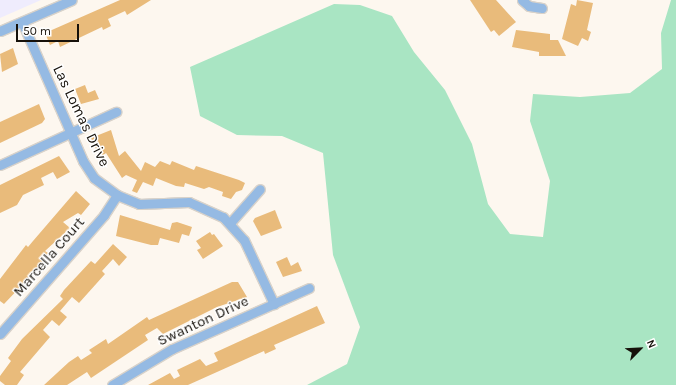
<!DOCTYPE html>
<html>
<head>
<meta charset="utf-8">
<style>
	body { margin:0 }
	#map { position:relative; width:676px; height:385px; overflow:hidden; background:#fdf7ef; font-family:Karla,sans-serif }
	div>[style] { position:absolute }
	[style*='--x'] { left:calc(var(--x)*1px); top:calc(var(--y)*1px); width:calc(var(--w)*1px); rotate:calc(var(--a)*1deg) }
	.education>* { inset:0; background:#efecfd }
	.green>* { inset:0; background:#a9e5c3 }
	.building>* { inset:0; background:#e9bb7b }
	.roads { filter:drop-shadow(1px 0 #d8d2ca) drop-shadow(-1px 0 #d8d2ca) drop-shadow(0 1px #d8d2ca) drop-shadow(0 -1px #d8d2ca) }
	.street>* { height:9px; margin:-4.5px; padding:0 4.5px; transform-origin:4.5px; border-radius:4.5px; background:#95bae3 }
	span { translate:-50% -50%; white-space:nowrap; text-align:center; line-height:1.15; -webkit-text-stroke:3px #fff; paint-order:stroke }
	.street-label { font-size:15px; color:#16110a }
	.north { position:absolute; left:620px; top:329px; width:40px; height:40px; -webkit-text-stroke:3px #fff; paint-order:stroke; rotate:66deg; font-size:11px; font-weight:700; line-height:16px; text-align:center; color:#16110a }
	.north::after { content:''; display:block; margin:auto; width:14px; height:18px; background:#16110a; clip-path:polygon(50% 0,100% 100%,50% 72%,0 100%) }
	.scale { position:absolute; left:16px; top:24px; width:63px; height:18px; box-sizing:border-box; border:2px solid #16110a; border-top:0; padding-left:5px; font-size:12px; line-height:14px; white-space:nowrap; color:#16110a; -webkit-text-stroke:3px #fff; paint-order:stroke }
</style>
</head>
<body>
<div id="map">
	<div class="education">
		<i style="clip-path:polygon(0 0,41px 0,0 18px)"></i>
	</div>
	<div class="green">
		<i style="clip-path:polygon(671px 0,676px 0,676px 385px,307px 385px,347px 364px,360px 327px,333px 255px,323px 153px,282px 136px,237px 135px,200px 116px,190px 67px,334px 4px,360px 5px,392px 16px,414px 52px,445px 90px,472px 144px,488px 204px,510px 234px,543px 237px,550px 181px,530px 121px,533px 94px,580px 97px,630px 93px,662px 69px,661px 33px)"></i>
	</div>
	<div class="building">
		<i style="clip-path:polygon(120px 0,151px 0,127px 15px,125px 11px,108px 19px,111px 26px,103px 30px,102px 27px,60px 47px,58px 41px,50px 45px,45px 33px)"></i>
		<i style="clip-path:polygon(470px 0,496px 0,516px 22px,499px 36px,494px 30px,491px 32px)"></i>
		<i style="clip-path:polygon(577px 0,593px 3px,587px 30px,591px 32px,588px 41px,582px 38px,578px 46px,562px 39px,571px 4px,576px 6px)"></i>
		<i style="clip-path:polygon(516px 30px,550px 34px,550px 40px,558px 40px,566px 56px,539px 56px,539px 52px,512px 47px)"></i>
		<i style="clip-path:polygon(13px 48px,18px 64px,2px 72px,0 54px)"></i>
		<i style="clip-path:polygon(85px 85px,88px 93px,95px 90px,99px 99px,81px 104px,75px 89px)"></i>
		<i style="clip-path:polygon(39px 104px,45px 119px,42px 123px,0 143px,0 122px)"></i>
		<i style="clip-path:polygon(111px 130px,119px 156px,125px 151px,141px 171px,145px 162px,155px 167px,160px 161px,170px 165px,172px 161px,194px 170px,196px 166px,239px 180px,245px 183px,242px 190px,236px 192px,231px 199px,222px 196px,223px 192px,209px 187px,204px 189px,185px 183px,184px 187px,176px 186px,156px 178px,153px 186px,143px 182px,137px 193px,132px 191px,137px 180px,126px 175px,122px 178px,106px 153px,102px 156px,96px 149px,91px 138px)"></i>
		<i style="clip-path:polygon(59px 156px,70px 172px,57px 179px,53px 172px,41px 178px,44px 185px,23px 195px,17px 205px,0 213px,0 185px)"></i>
		<i style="clip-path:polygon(76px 191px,90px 204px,81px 215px,78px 213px,63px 222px,70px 228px,45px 251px,48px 253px,43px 259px,45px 261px,4px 304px,0 301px,0 279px,26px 245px,28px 247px,33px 241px)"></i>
		<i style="clip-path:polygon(275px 210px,282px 228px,261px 236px,253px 221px,255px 218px)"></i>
		<i style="clip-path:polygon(120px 215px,170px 230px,172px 223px,177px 222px,192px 227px,189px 236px,182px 234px,179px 243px,160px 238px,158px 245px,151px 245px,116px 236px)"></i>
		<i style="clip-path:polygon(210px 232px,212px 235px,214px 234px,223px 246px,203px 259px,197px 250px,201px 248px,196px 241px)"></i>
		<i style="clip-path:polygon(113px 244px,127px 257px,119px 266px,113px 259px,102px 271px,105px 274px,79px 303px,72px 297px,60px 311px,67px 317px,59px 326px,52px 320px,43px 330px,50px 337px,20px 372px,24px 375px,17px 385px,5px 385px,0 381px,0 376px,11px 361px,8px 358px,22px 339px,63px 299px,60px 296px,64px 290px,91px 261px,95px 264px)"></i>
		<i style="clip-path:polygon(287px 257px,291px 266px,298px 262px,302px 271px,283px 277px,276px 262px)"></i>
		<i style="clip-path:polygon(232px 282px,238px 282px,247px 297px,217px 307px,163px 334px,157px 328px,145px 335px,148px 340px,91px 378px,87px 372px,67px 385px,44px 385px,69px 362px,78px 356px,81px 360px,92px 353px,89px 350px,106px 339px,108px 344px,147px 317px,149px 320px)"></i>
		<i style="clip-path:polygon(317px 306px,325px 323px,274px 345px,276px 349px,265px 354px,264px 351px,188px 385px,148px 385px,170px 373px,174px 379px,180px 376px,177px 370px,200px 359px,206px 366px,218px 361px,214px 353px)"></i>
	</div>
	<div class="roads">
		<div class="street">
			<i style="--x:522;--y:0;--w:9;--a:41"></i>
			<i style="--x:529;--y:6;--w:13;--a:9"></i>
			<i style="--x:22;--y:22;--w:152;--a:66.3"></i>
			<i style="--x:83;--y:161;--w:20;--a:57"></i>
			<i style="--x:94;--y:178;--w:29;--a:36"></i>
			<i style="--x:117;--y:195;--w:24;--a:22"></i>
			<i style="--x:139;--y:204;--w:50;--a:-2.3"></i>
			<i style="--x:189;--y:202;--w:37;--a:24"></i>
			<i style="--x:223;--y:217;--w:31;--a:48"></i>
			<i style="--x:244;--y:240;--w:71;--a:64.9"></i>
			<i style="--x:0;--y:31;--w:78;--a:-23.3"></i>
			<i style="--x:0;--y:165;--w:128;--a:-24.6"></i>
			<i style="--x:230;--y:223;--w:45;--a:-48.6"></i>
			<i style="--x:0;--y:334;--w:158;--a:-48.8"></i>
			<i style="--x:104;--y:215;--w:24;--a:-57"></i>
			<i style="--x:112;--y:385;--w:70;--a:-31"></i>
			<i style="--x:172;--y:349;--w:150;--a:-24"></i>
		</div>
	</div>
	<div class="street-label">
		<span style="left:81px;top:116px;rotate:64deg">Las Lomas Drive</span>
		<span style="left:49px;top:257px;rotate:-49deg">Marcella Court</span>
		<span style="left:203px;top:321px;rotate:-25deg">Swanton Drive</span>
	</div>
	<div class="north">N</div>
	<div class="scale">50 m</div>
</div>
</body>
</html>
